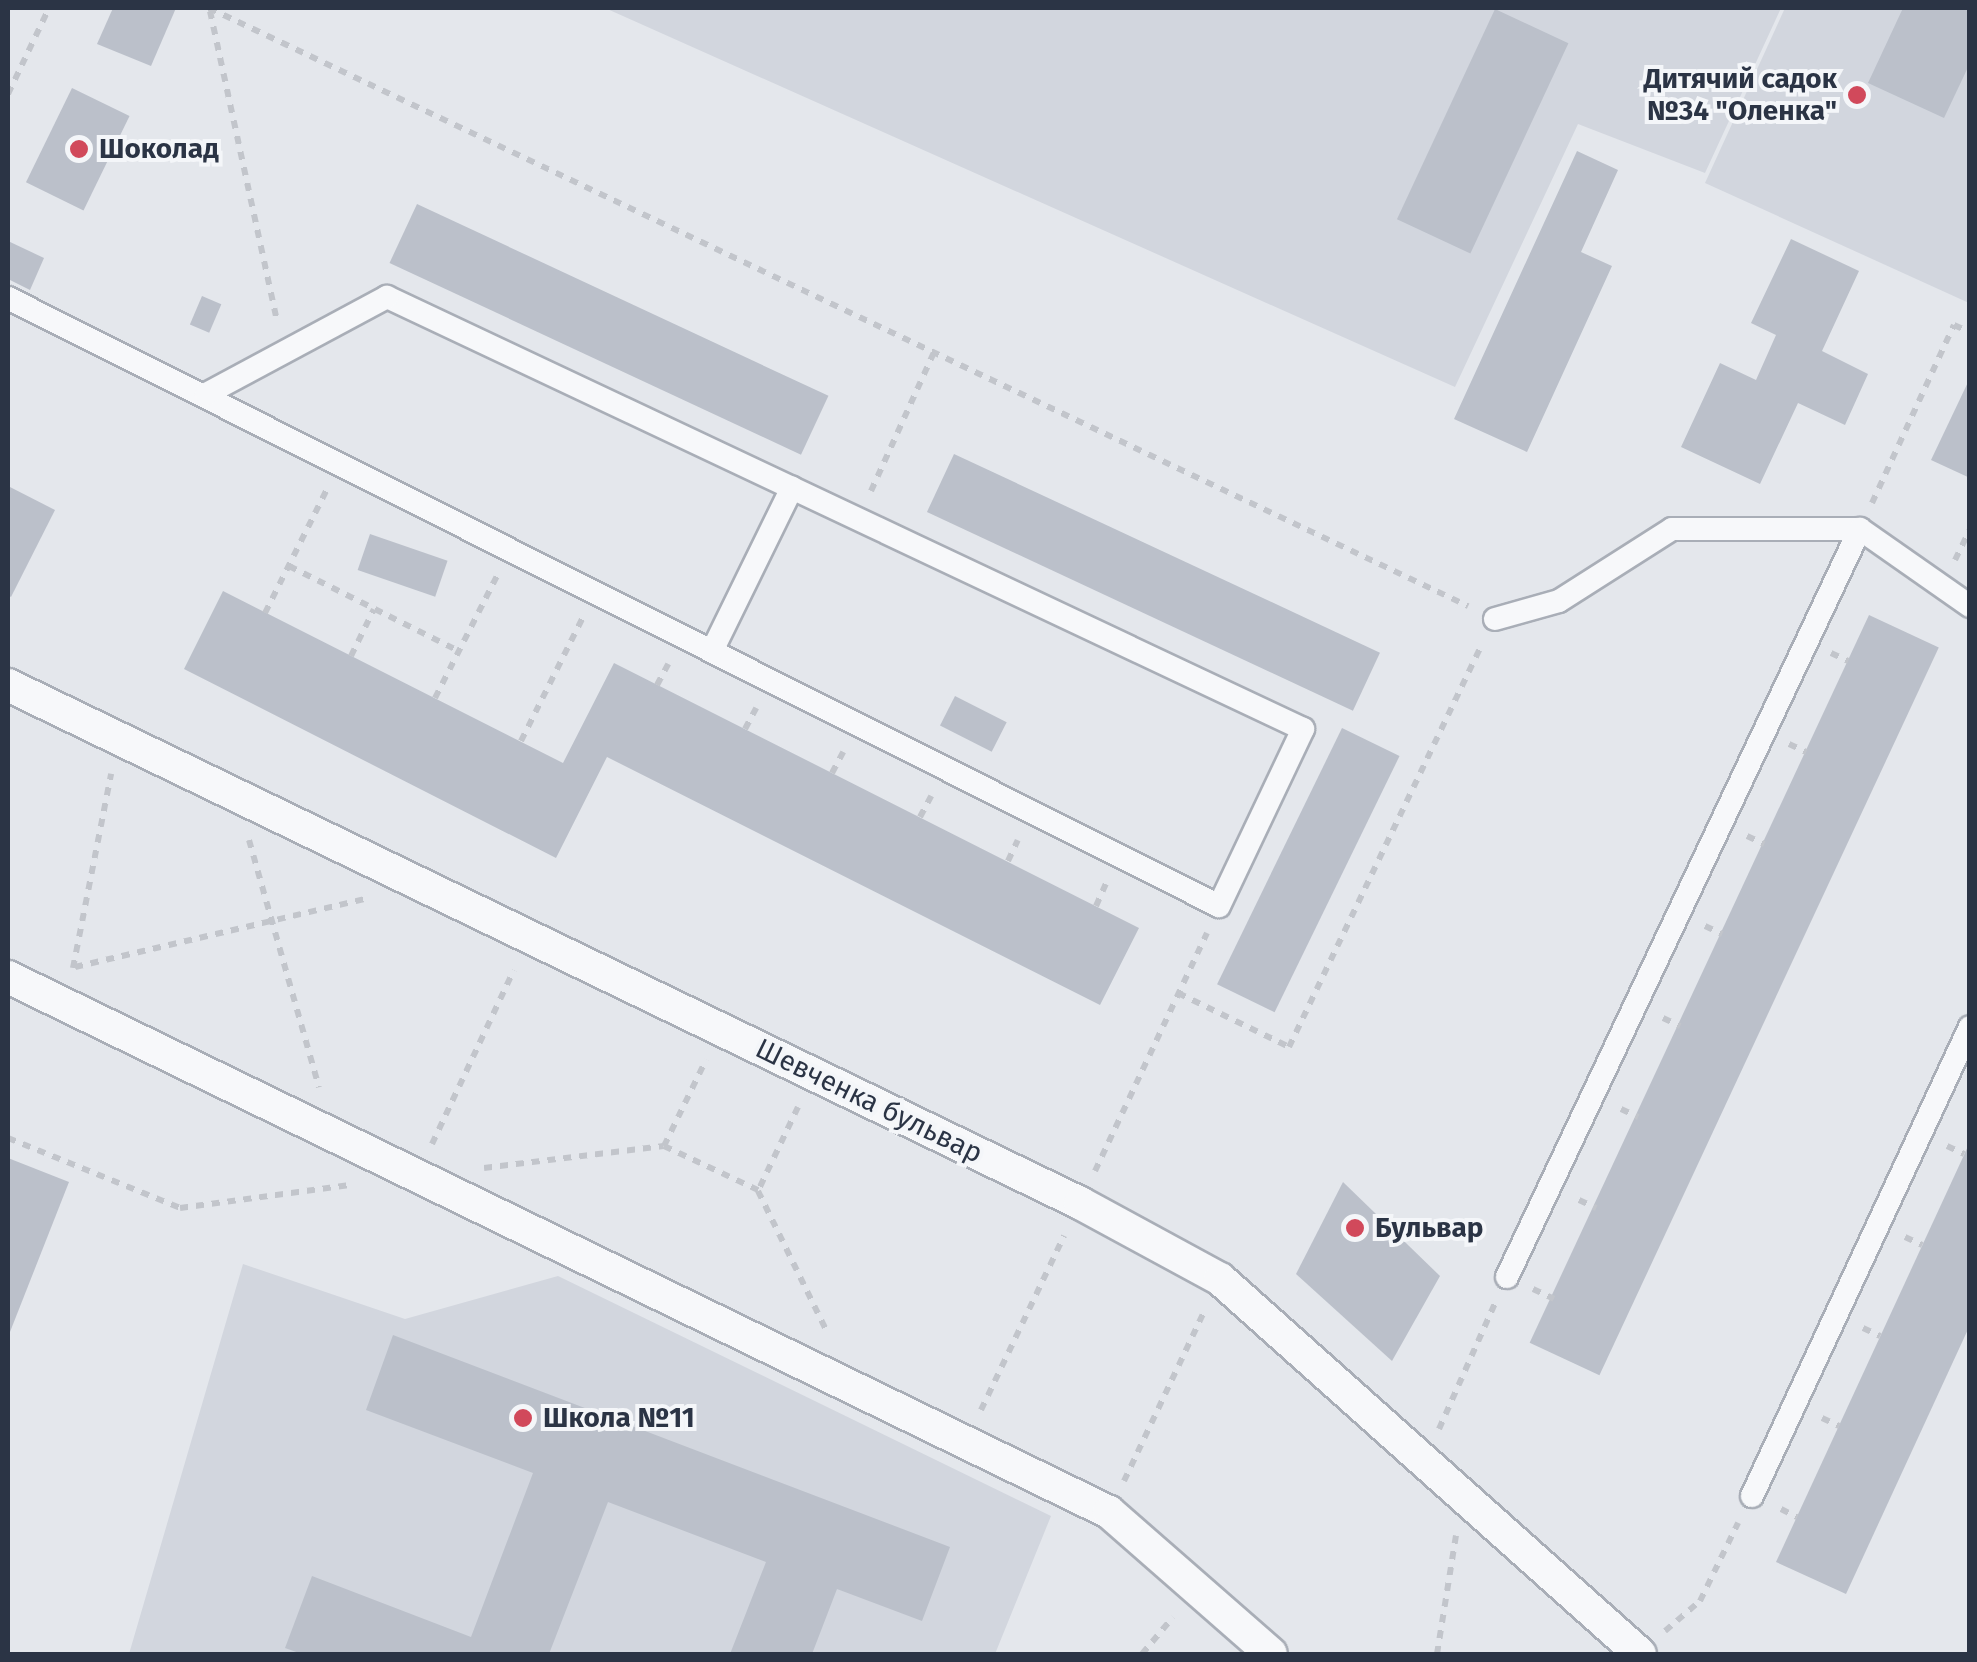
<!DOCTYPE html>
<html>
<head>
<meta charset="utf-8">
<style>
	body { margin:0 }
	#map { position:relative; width:1977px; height:1662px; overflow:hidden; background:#e4e7ec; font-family:"Fira Sans",sans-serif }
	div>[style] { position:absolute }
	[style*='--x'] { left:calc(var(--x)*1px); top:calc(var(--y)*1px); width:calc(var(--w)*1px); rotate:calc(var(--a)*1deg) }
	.built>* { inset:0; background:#d2d6de }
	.building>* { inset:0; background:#bbc0ca; transform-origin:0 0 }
	.path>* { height:6px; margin-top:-3px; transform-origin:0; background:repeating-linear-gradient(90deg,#c2c5cb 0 8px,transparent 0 16px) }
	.roads { filter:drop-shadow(2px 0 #a9aeb7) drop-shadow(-2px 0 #a9aeb7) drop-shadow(0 2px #a9aeb7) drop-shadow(0 -2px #a9aeb7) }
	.service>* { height:22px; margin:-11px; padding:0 11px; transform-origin:11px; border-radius:11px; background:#f7f8fa }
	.pedestrian>* { height:32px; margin:-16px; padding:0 16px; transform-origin:16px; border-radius:16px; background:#f7f8fa }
	.dots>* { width:28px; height:28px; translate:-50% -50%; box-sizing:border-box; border:5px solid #f4f6f9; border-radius:50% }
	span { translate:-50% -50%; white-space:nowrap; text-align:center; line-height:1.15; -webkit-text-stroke:8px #f4f6f9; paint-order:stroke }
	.poi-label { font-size:28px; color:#2b3445; font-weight:700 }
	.right { translate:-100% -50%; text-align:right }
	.left { translate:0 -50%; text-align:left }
	.street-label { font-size:28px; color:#2b3445 }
	.frame { position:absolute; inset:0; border:10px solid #2b3445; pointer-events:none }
</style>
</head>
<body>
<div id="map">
	<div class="built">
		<i style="clip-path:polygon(605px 8px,1781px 8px,1705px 173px,1578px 124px,1455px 387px)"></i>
		<i style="clip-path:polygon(1785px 8px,1969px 8px,1969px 303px,1705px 183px)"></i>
		<i style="clip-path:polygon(243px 1264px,405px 1319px,558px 1276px,1051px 1516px,995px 1654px,129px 1654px)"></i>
	</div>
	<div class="building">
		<i style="clip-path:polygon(113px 8px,176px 8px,151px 66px,97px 44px)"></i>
		<i style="clip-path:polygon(1903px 8px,1970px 8px,1970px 63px,1944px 118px,1868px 83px)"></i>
		<i style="left:1495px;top:9px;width:81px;height:232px;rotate:25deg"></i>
		<i style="left:72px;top:88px;width:64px;height:105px;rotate:26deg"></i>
		<i style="clip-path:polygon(1577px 151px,1618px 170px,1581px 252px,1612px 266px,1527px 452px,1454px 419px)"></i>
		<i style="left:417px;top:204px;width:454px;height:65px;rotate:25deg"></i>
		<i style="clip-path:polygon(1791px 239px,1859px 271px,1822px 351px,1868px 374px,1845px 425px,1798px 403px,1760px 484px,1681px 447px,1720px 363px,1756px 380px,1776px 335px,1751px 323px)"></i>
		<i style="clip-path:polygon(8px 241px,44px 258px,30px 290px,8px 279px)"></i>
		<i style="left:202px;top:296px;width:21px;height:31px;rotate:23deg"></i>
		<i style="clip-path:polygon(1970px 378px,1970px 478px,1931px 460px)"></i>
		<i style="left:954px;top:454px;width:470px;height:64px;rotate:25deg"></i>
		<i style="clip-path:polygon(8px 486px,55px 510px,11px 597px,8px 595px)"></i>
		<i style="left:370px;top:534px;width:82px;height:38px;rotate:19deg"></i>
		<i style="clip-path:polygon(223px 591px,563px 763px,614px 663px,1139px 928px,1100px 1005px,607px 757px,556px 858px,184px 669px)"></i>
		<i style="left:1869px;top:615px;width:77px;height:803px;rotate:25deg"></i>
		<i style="left:955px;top:696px;width:58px;height:33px;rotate:27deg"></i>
		<i style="left:1342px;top:728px;width:64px;height:285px;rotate:26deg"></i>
		<i style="clip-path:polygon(1970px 1142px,1970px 1325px,1846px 1594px,1776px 1562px)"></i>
		<i style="clip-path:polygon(8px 1158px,69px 1182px,8px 1337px)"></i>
		<i style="clip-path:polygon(1343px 1182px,1440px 1276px,1392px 1361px,1296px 1274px)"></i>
		<i style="clip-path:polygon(393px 1335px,950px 1547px,922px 1621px,837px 1589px,812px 1654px,730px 1654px,766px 1562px,608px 1502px,549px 1654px,302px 1654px,285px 1648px,312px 1576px,471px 1637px,533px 1473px,366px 1410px)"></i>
	</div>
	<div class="path">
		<i style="--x:209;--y:8;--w:1394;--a:25.41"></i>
		<i style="--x:210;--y:11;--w:318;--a:77.8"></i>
		<i style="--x:8;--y:94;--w:95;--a:-64.5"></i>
		<i style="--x:871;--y:491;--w:153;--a:-65.6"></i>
		<i style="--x:1872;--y:503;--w:196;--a:-65.3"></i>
		<i style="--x:1954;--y:325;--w:17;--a:24"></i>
		<i style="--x:1955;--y:560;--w:34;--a:-64"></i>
		<i style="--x:289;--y:566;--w:190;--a:26.6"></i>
		<i style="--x:265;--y:613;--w:139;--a:-63.4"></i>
		<i style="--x:1831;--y:653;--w:19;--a:25"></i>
		<i style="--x:351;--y:656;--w:52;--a:-63.9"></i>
		<i style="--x:657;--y:685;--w:24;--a:-62"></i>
		<i style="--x:435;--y:698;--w:139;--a:-63.1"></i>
		<i style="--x:745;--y:729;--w:24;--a:-62"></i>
		<i style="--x:521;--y:741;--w:139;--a:-63.4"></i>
		<i style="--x:1789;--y:744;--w:19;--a:25"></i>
		<i style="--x:832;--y:773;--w:24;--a:-62"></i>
		<i style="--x:920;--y:817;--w:24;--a:-62"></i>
		<i style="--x:1747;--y:836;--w:19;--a:25"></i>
		<i style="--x:249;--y:840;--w:257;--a:74.2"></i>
		<i style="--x:1008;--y:861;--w:23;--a:-65"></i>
		<i style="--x:1096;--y:906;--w:24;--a:-66"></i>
		<i style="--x:1705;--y:926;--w:19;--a:25"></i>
		<i style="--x:75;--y:967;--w:297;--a:-13.2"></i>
		<i style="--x:73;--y:968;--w:198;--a:-78.9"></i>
		<i style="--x:1178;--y:993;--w:123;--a:25.9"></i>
		<i style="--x:1289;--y:1047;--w:446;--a:-64.4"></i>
		<i style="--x:1663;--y:1018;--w:19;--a:25"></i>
		<i style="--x:798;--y:1107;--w:93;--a:115.5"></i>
		<i style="--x:758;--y:1191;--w:159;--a:63.9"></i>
		<i style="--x:1621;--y:1109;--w:19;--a:25"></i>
		<i style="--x:8;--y:1138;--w:186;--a:22.1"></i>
		<i style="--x:180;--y:1208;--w:173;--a:-7.7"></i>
		<i style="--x:432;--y:1144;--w:192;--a:-64.8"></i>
		<i style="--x:664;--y:1146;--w:104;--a:25.1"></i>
		<i style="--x:1947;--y:1146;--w:19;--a:25"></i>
		<i style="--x:484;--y:1168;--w:181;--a:-7"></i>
		<i style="--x:664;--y:1146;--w:96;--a:-64"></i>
		<i style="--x:1095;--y:1171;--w:263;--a:-64.8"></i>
		<i style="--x:1579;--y:1200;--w:19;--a:25"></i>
		<i style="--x:1905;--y:1237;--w:19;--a:25"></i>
		<i style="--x:1533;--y:1289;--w:23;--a:25"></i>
		<i style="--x:1863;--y:1328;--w:19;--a:25"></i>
		<i style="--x:981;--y:1410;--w:193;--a:-64.5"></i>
		<i style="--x:1822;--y:1418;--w:19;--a:25"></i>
		<i style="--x:1439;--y:1429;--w:138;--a:-66"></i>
		<i style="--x:1124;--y:1481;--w:187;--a:-64.7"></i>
		<i style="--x:1781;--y:1509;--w:18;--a:27"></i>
		<i style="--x:1665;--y:1631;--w:46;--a:-40.6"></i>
		<i style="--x:1700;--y:1601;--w:87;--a:-64"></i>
		<i style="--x:1142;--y:1654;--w:48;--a:-50"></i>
		<i style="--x:1437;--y:1654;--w:120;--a:-80.9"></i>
	</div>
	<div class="roads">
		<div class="service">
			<i style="--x:8;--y:298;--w:1355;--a:26.66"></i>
			<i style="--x:1219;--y:906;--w:196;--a:-64.6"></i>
			<i style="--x:1303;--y:729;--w:1013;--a:-154.75"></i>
			<i style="--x:387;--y:297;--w:205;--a:151.8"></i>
			<i style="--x:1495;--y:619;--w:66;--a:-15.7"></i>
			<i style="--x:1559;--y:601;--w:134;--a:-32.5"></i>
			<i style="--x:1672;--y:529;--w:188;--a:0"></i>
			<i style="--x:1860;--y:529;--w:134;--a:35"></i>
			<i style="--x:712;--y:651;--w:182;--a:-63.9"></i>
			<i style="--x:1507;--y:1277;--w:827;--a:-64.74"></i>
			<i style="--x:1752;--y:1496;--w:517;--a:-65.07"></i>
		</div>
		<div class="pedestrian">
			<i style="--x:8;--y:685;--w:1191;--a:25.79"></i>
			<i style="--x:1080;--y:1203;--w:159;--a:28.5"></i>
			<i style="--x:1220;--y:1279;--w:563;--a:41.76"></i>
			<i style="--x:8;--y:977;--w:1224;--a:25.92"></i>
			<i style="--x:1109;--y:1512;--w:215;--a:41.2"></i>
		</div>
	</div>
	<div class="dots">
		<i style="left:1857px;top:95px;background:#d1495b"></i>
		<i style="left:79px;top:149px;background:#d1495b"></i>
		<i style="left:1355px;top:1228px;background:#d1495b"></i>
		<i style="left:523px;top:1418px;background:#d1495b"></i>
	</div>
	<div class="poi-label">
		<span class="right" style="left:1837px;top:95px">Дитячий садок<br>№34 "Оленка"</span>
		<span class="left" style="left:99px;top:149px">Шоколад</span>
		<span class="left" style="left:1375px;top:1228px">Бульвар</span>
		<span class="left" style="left:543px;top:1418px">Школа №11</span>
	</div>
	<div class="street-label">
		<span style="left:869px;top:1101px;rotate:26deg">Шевченка бульвар</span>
	</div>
	<div class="frame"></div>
</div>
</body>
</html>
